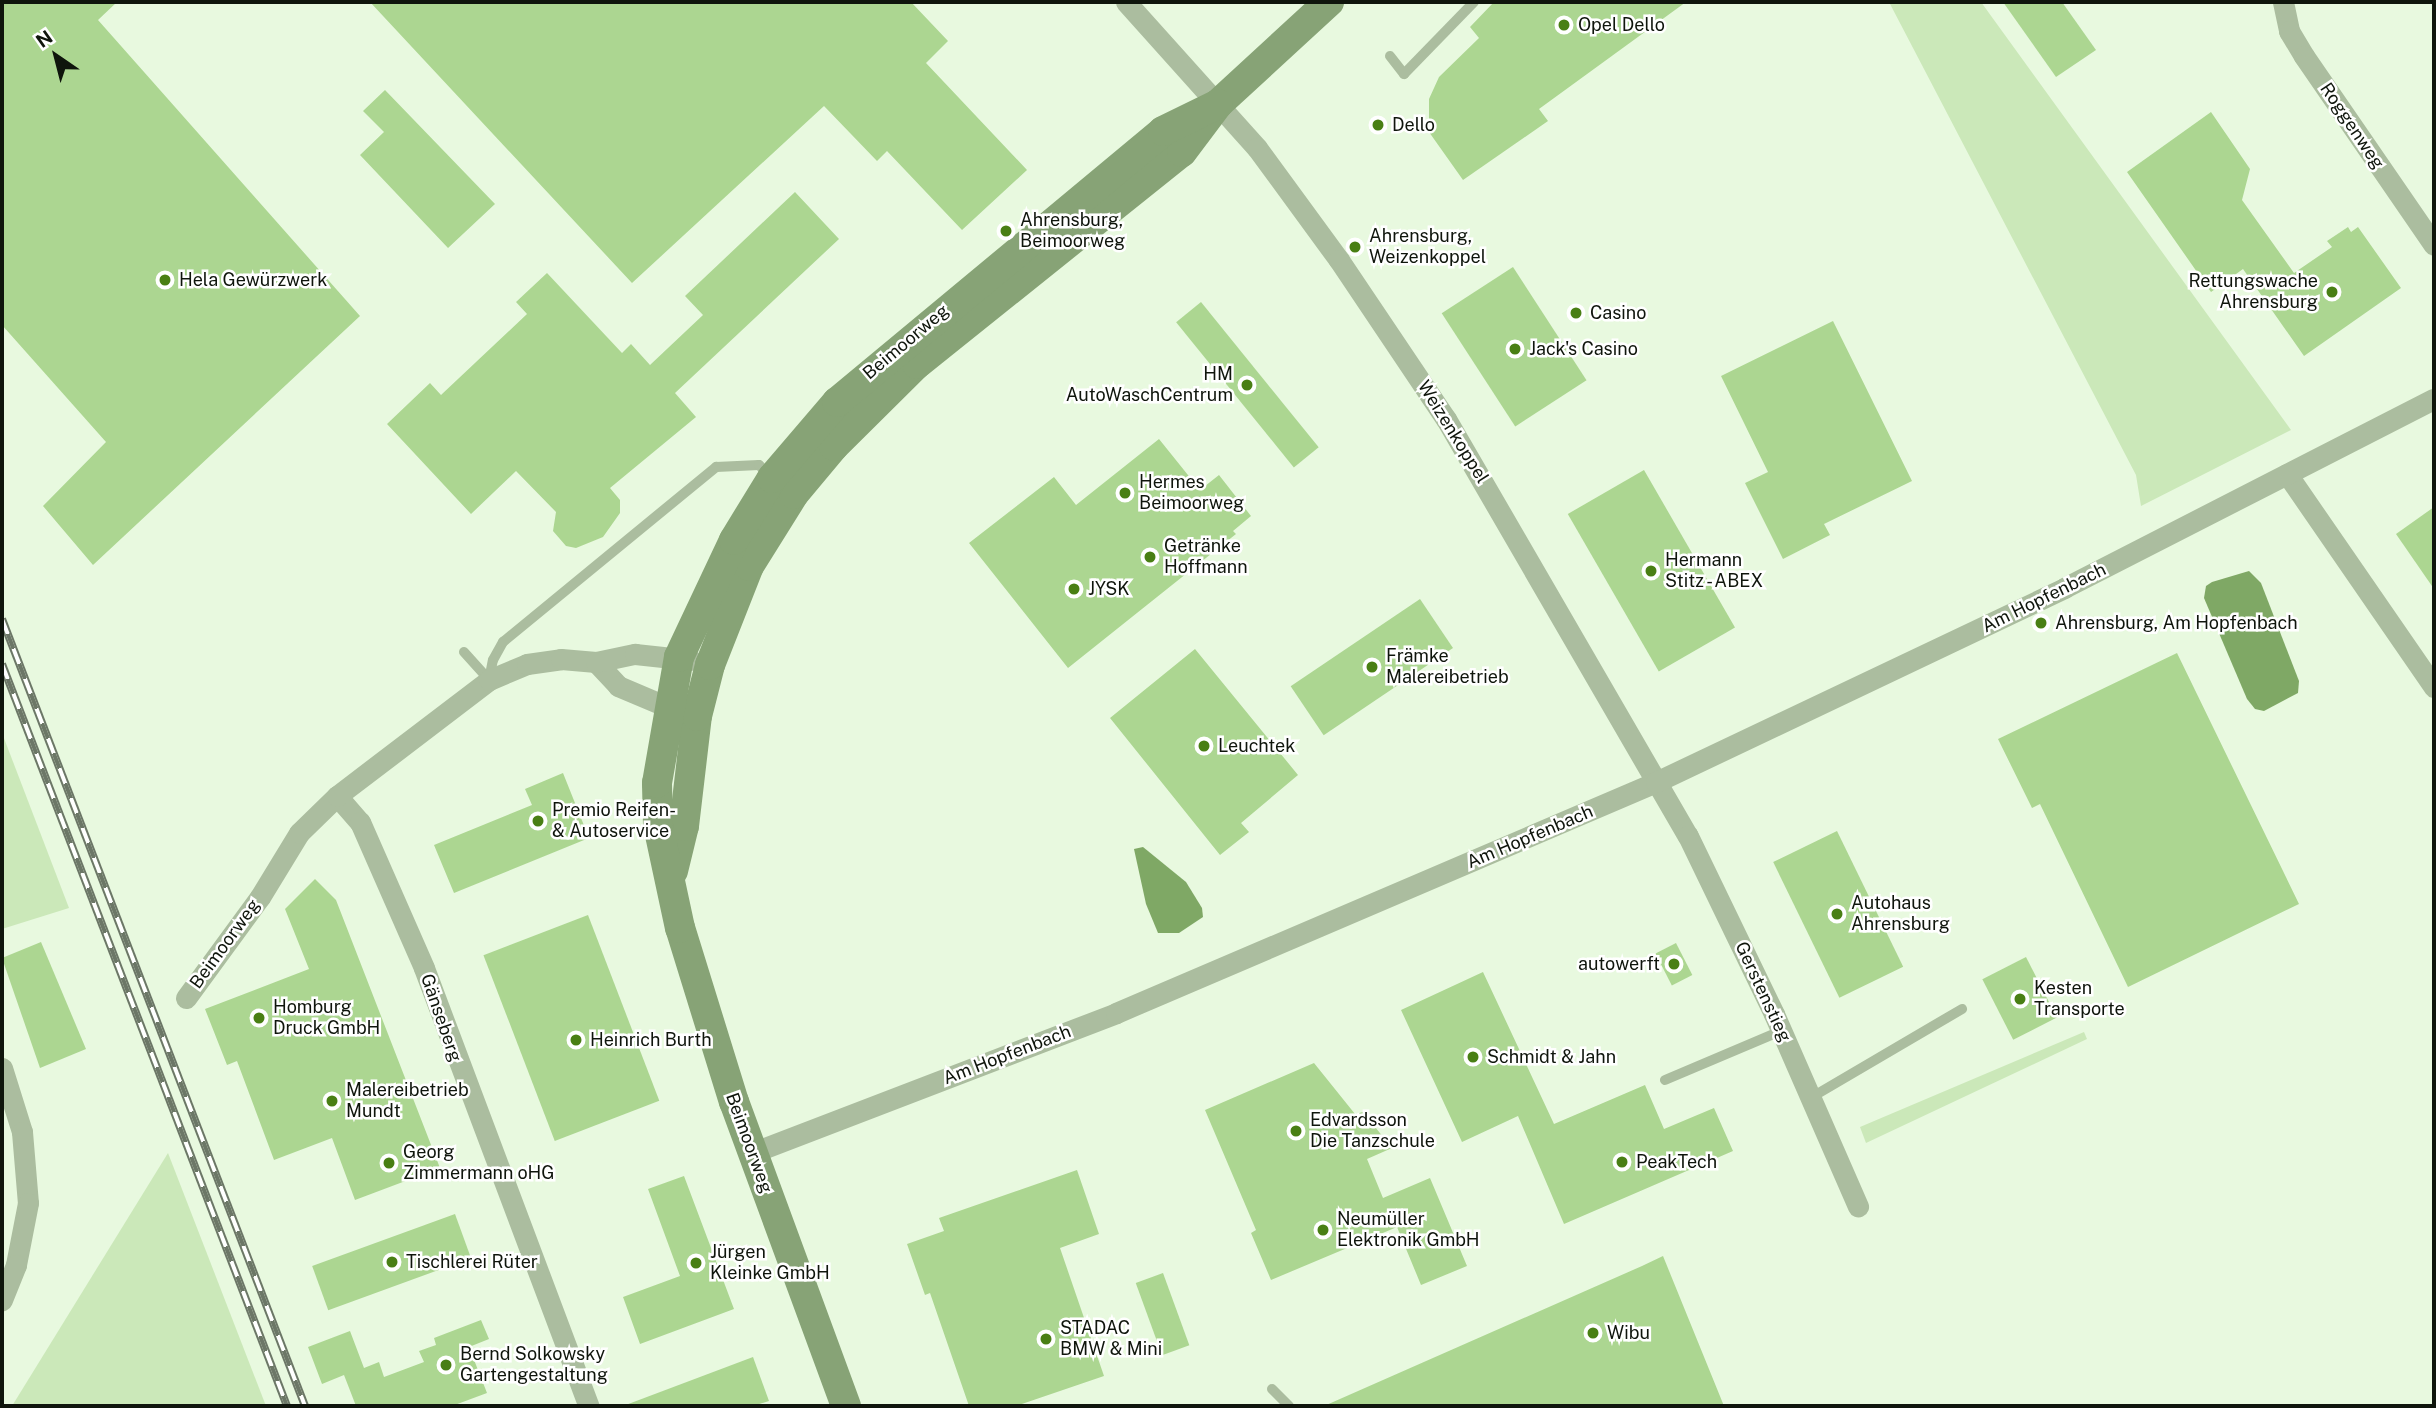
<!DOCTYPE html>
<html>
<head>
<meta charset="utf-8">
<style>
	body { margin:0 }
	#map { position:relative; width:2436px; height:1408px; overflow:hidden; background:#e8f9df; font-family:"Public Sans",sans-serif }
	div>[style] { position:absolute }
	[style*='--x'] { left:calc(var(--x)*1px); top:calc(var(--y)*1px); width:calc(var(--w)*1px); rotate:calc(var(--a)*1deg) }
	.green>* { inset:0; background:#cbe8b9 }
	.water>* { inset:0; background:#7fa865 }
	.building>* { inset:0; background:#acd691; transform-origin:0 0 }
	.service>* { height:10px; margin:-5px; padding:0 5px; transform-origin:5px; border-radius:5px; background:#abbd9f }
	.minor>* { height:21px; margin:-10.5px; padding:0 10.5px; transform-origin:10.5px; border-radius:10.5px; background:#abbd9f }
	.secondary>* { height:30px; margin:-15px; padding:0 15px; transform-origin:15px; border-radius:15px; background:#87a376 }
	.rail>* { height:8px; margin-top:-4px; transform-origin:0; background:repeating-linear-gradient(90deg,#fff 0 16px,#6c7767 0 32px); box-sizing:border-box; border-block:2px solid #6c7767 }
	.dots>* { width:19px; height:19px; translate:-50% -50%; box-sizing:border-box; border:4px solid #fff; border-radius:50% }
	span { translate:-50% -50%; white-space:nowrap; text-align:center; line-height:1.15; -webkit-text-stroke:5px #fff; paint-order:stroke }
	.poi-label { font-size:18px; color:#0f150c }
	.left { translate:0 -50%; text-align:left }
	.right { translate:-100% -50%; text-align:right }
	.street-label { font-size:18px; color:#0f150c }
	.frame { position:absolute; inset:0; border:4px solid #0f150c; pointer-events:none }
	.north { position:absolute; left:21px; top:21px; width:70px; height:70px; -webkit-text-stroke:5px #fff; paint-order:stroke; rotate:325deg; font-size:19px; font-weight:700; line-height:28px; text-align:center; color:#0f150c }
	.north::after { content:''; display:block; margin:auto; width:24px; height:32px; background:#0f150c; clip-path:polygon(50% 0,100% 100%,50% 72%,0 100%) }
</style>
</head>
<body>
<div id="map">
	<div class="green">
		<i style="clip-path:polygon(1889px 2px,1981px 2px,2291px 430px,2141px 506px,2136px 475px)"></i>
		<i style="clip-path:polygon(2px 733px,69px 908px,2px 929px)"></i>
		<i style="clip-path:polygon(2084px 1032px,2087px 1039px,1866px 1143px,1860px 1127px)"></i>
		<i style="clip-path:polygon(168px 1153px,266px 1406px,12px 1406px)"></i>
	</div>
	<div class="water">
		<i style="clip-path:polygon(2249px 571px,2261px 583px,2299px 681px,2298px 693px,2264px 711px,2255px 709px,2247px 699px,2204px 598px,2206px 586px,2212px 582px)"></i>
		<i style="clip-path:polygon(1143px 847px,1186px 882px,1202px 908px,1203px 917px,1179px 933px,1158px 933px,1146px 904px,1134px 849px)"></i>
	</div>
	<div class="building">
		<i style="clip-path:polygon(2px 2px,117px 2px,98px 20px,360px 316px,93px 565px,43px 506px,106px 442px,2px 325px)"></i>
		<i style="clip-path:polygon(370px 2px,911px 2px,948px 41px,926px 63px,1027px 170px,962px 230px,887px 151px,877px 161px,824px 106px,632px 283px)"></i>
		<i style="clip-path:polygon(1494px 2px,1686px 2px,1539px 109px,1548px 121px,1463px 180px,1429px 132px,1429px 99px,1439px 77px,1479px 38px,1470px 27px)"></i>
		<i style="clip-path:polygon(2003px 2px,2062px 2px,2096px 50px,2056px 77px)"></i>
		<i style="clip-path:polygon(385px 90px,495px 204px,448px 248px,360px 155px,384px 132px,363px 111px)"></i>
		<i style="clip-path:polygon(2211px 112px,2250px 169px,2242px 200px,2294px 273px,2332px 247px,2327px 241px,2348px 227px,2351px 232px,2358px 227px,2401px 288px,2304px 356px,2243px 269px,2211px 292px,2127px 172px)"></i>
		<i style="clip-path:polygon(795px 192px,839px 239px,675px 393px,696px 417px,610px 488px,620px 500px,620px 513px,603px 537px,576px 548px,566px 546px,553px 531px,556px 512px,516px 471px,471px 514px,387px 424px,430px 383px,441px 395px,527px 314px,516px 302px,547px 273px,622px 353px,631px 344px,650px 365px,703px 315px,685px 296px)"></i>
		<i style="left:1513px;top:267px;width:135px;height:85px;rotate:57deg"></i>
		<i style="left:1201px;top:302px;width:187px;height:32px;rotate:51deg"></i>
		<i style="clip-path:polygon(1833px 321px,1912px 481px,1824px 524px,1830px 535px,1783px 559px,1745px 483px,1768px 472px,1721px 376px)"></i>
		<i style="clip-path:polygon(1159px 439px,1200px 490px,1219px 475px,1251px 516px,1233px 531px,1236px 534px,1068px 668px,969px 543px,1054px 477px,1076px 505px)"></i>
		<i style="left:1644px;top:470px;width:182px;height:88px;rotate:60deg"></i>
		<i style="clip-path:polygon(2434px 507px,2434px 589px,2396px 534px)"></i>
		<i style="left:1420px;top:599px;width:59px;height:156px;rotate:56deg"></i>
		<i style="clip-path:polygon(1195px 649px,1298px 775px,1241px 823px,1249px 832px,1220px 855px,1110px 718px)"></i>
		<i style="clip-path:polygon(2177px 653px,2299px 904px,2128px 987px,2040px 804px,2032px 808px,1998px 739px)"></i>
		<i style="clip-path:polygon(563px 773px,589px 838px,454px 893px,434px 845px,532px 805px,525px 789px)"></i>
		<i style="left:1837px;top:831px;width:151px;height:71px;rotate:64deg"></i>
		<i style="clip-path:polygon(315px 879px,336px 900px,440px 1168px,355px 1200px,332px 1138px,274px 1160px,237px 1061px,227px 1065px,205px 1009px,309px 969px,285px 909px)"></i>
		<i style="left:588px;top:915px;width:199px;height:112px;rotate:69deg"></i>
		<i style="clip-path:polygon(41px 942px,86px 1049px,40px 1068px,2px 958px)"></i>
		<i style="left:1676px;top:943px;width:36px;height:23px;rotate:63deg"></i>
		<i style="left:2026px;top:957px;width:68px;height:49px;rotate:63deg"></i>
		<i style="clip-path:polygon(1483px 972px,1554px 1124px,1645px 1085px,1664px 1129px,1714px 1108px,1733px 1151px,1564px 1224px,1518px 1116px,1462px 1142px,1401px 1010px)"></i>
		<i style="clip-path:polygon(1314px 1063px,1355px 1114px,1363px 1112px,1392px 1148px,1367px 1159px,1383px 1198px,1430px 1178px,1467px 1266px,1421px 1285px,1397px 1227px,1271px 1280px,1251px 1233px,1256px 1230px,1205px 1110px)"></i>
		<i style="clip-path:polygon(1077px 1170px,1099px 1234px,1060px 1248px,1104px 1376px,1016px 1406px,969px 1406px,930px 1293px,925px 1295px,907px 1244px,944px 1231px,939px 1218px)"></i>
		<i style="clip-path:polygon(684px 1176px,734px 1309px,640px 1344px,623px 1297px,680px 1276px,648px 1189px)"></i>
		<i style="left:455px;top:1214px;width:47px;height:152px;rotate:70deg"></i>
		<i style="clip-path:polygon(1663px 1256px,1724px 1406px,1324px 1406px,1642px 1266px)"></i>
		<i style="left:1163px;top:1273px;width:77px;height:29px;rotate:70deg"></i>
		<i style="clip-path:polygon(481px 1320px,489px 1339px,469px 1347px,487px 1393px,452px 1406px,356px 1406px,344px 1375px,322px 1384px,308px 1347px,350px 1331px,364px 1368px,379px 1362px,384px 1377px,424px 1362px,419px 1351px,436px 1345px,434px 1338px)"></i>
		<i style="clip-path:polygon(753px 1357px,769px 1401px,753px 1406px,623px 1406px)"></i>
	</div>
	<div class="service">
		<i style="--x:1390;--y:56;--w:23;--a:52"></i>
		<i style="--x:1404;--y:74;--w:100;--a:-45.8"></i>
		<i style="--x:464;--y:652;--w:38;--a:48"></i>
		<i style="--x:489;--y:680;--w:20;--a:-79"></i>
		<i style="--x:493;--y:660;--w:21;--a:-61"></i>
		<i style="--x:503;--y:642;--w:276;--a:-39.4"></i>
		<i style="--x:716;--y:467;--w:43;--a:-2.7"></i>
		<i style="--x:759;--y:465;--w:14;--a:45"></i>
		<i style="--x:1665;--y:1080;--w:126;--a:-22.9"></i>
		<i style="--x:1812;--y:1097;--w:174;--a:-30.4"></i>
		<i style="--x:1272;--y:1389;--w:24;--a:45"></i>
	</div>
	<div class="minor">
		<i style="--x:1126;--y:2;--w:196;--a:48.1"></i>
		<i style="--x:1257;--y:148;--w:139;--a:53.8"></i>
		<i style="--x:1339;--y:260;--w:192;--a:56.1"></i>
		<i style="--x:1446;--y:419;--w:482;--a:59.9"></i>
		<i style="--x:1688;--y:836;--w:198;--a:64.2"></i>
		<i style="--x:1774;--y:1014;--w:210;--a:66.4"></i>
		<i style="--x:2283;--y:2;--w:30;--a:78"></i>
		<i style="--x:2289;--y:31;--w:29;--a:59"></i>
		<i style="--x:2304;--y:56;--w:229;--a:55.5"></i>
		<i style="--x:2287;--y:474;--w:259;--a:55.4"></i>
		<i style="--x:596;--y:662;--w:33;--a:47"></i>
		<i style="--x:618;--y:686;--w:69;--a:22.9"></i>
		<i style="--x:337;--y:796;--w:35;--a:49"></i>
		<i style="--x:360;--y:822;--w:159;--a:66.3"></i>
		<i style="--x:424;--y:968;--w:468;--a:69.4"></i>
		<i style="--x:186;--y:998;--w:125;--a:-53.8"></i>
		<i style="--x:260;--y:897;--w:75;--a:-58.6"></i>
		<i style="--x:299;--y:833;--w:53;--a:-44.2"></i>
		<i style="--x:337;--y:796;--w:191;--a:-37.3"></i>
		<i style="--x:489;--y:680;--w:41;--a:-22.8"></i>
		<i style="--x:527;--y:664;--w:34;--a:-8"></i>
		<i style="--x:561;--y:659;--w:35;--a:5"></i>
		<i style="--x:596;--y:662;--w:40;--a:-12"></i>
		<i style="--x:635;--y:654;--w:56;--a:6.1"></i>
		<i style="--x:2;--y:1068;--w:67;--a:72.6"></i>
		<i style="--x:22;--y:1132;--w:71;--a:85.2"></i>
		<i style="--x:28;--y:1203;--w:63;--a:101"></i>
		<i style="--x:16;--y:1265;--w:38;--a:112"></i>
		<i style="--x:752;--y:1153;--w:390;--a:-21"></i>
		<i style="--x:1116;--y:1013;--w:587;--a:-23.16"></i>
		<i style="--x:1656;--y:782;--w:452;--a:-25.4"></i>
		<i style="--x:2064;--y:588;--w:415;--a:-27.1"></i>
	</div>
	<div class="secondary">
		<i style="--x:673;--y:871;--w:46;--a:-76.3"></i>
		<i style="--x:684;--y:826;--w:111;--a:-83.3"></i>
		<i style="--x:697;--y:716;--w:53;--a:-75.7"></i>
		<i style="--x:710;--y:665;--w:106;--a:-68.5"></i>
		<i style="--x:749;--y:566;--w:85;--a:-58"></i>
		<i style="--x:794;--y:494;--w:62;--a:-50.2"></i>
		<i style="--x:834;--y:446;--w:117;--a:-44.7"></i>
		<i style="--x:917;--y:364;--w:339;--a:-38.7"></i>
		<i style="--x:1182;--y:152;--w:60;--a:-53.1"></i>
		<i style="--x:1218;--y:104;--w:151;--a:-42.6"></i>
		<i style="--x:846;--y:1406;--w:324;--a:-110.2"></i>
		<i style="--x:734;--y:1102;--w:182;--a:-107.2"></i>
		<i style="--x:680;--y:928;--w:105;--a:-102.1"></i>
		<i style="--x:658;--y:825;--w:42;--a:-91.4"></i>
		<i style="--x:657;--y:783;--w:128;--a:-80.1"></i>
		<i style="--x:679;--y:657;--w:129;--a:-64.8"></i>
		<i style="--x:734;--y:540;--w:73;--a:-58.5"></i>
		<i style="--x:772;--y:478;--w:100;--a:-49.5"></i>
		<i style="--x:837;--y:402;--w:424;--a:-39.7"></i>
		<i style="--x:1163;--y:131;--w:61;--a:-26.1"></i>
	</div>
	<div class="rail">
		<i style="--x:2;--y:619;--w:843;--a:68.94"></i>
		<i style="--x:2;--y:664;--w:795;--a:68.99"></i>
	</div>
	<div class="dots">
		<i style="left:1564px;top:25px;background:#497f14"></i>
		<i style="left:1378px;top:125px;background:#497f14"></i>
		<i style="left:1006px;top:231px;background:#497f14"></i>
		<i style="left:1355px;top:247px;background:#497f14"></i>
		<i style="left:165px;top:280px;background:#497f14"></i>
		<i style="left:2332px;top:292px;background:#497f14"></i>
		<i style="left:1576px;top:313px;background:#497f14"></i>
		<i style="left:1515px;top:349px;background:#497f14"></i>
		<i style="left:1247px;top:385px;background:#497f14"></i>
		<i style="left:1125px;top:493px;background:#497f14"></i>
		<i style="left:1150px;top:557px;background:#497f14"></i>
		<i style="left:1651px;top:571px;background:#497f14"></i>
		<i style="left:1074px;top:589px;background:#497f14"></i>
		<i style="left:2041px;top:623px;background:#497f14"></i>
		<i style="left:1372px;top:667px;background:#497f14"></i>
		<i style="left:1204px;top:746px;background:#497f14"></i>
		<i style="left:538px;top:821px;background:#497f14"></i>
		<i style="left:1837px;top:914px;background:#497f14"></i>
		<i style="left:1674px;top:964px;background:#497f14"></i>
		<i style="left:2020px;top:999px;background:#497f14"></i>
		<i style="left:259px;top:1018px;background:#497f14"></i>
		<i style="left:576px;top:1040px;background:#497f14"></i>
		<i style="left:1473px;top:1057px;background:#497f14"></i>
		<i style="left:332px;top:1101px;background:#497f14"></i>
		<i style="left:1296px;top:1131px;background:#497f14"></i>
		<i style="left:1622px;top:1162px;background:#497f14"></i>
		<i style="left:389px;top:1163px;background:#497f14"></i>
		<i style="left:1323px;top:1230px;background:#497f14"></i>
		<i style="left:392px;top:1262px;background:#497f14"></i>
		<i style="left:696px;top:1263px;background:#497f14"></i>
		<i style="left:1593px;top:1333px;background:#497f14"></i>
		<i style="left:1046px;top:1339px;background:#497f14"></i>
		<i style="left:446px;top:1365px;background:#497f14"></i>
	</div>
	<div class="poi-label">
		<span class="left" style="left:1578px;top:25px">Opel Dello</span>
		<span class="left" style="left:1392px;top:125px">Dello</span>
		<span class="left" style="left:1020px;top:231px">Ahrensburg,<br>Beimoorweg</span>
		<span class="left" style="left:1369px;top:247px">Ahrensburg,<br>Weizenkoppel</span>
		<span class="left" style="left:179px;top:280px">Hela Gewürzwerk</span>
		<span class="right" style="left:2318px;top:292px">Rettungswache<br>Ahrensburg</span>
		<span class="left" style="left:1590px;top:313px">Casino</span>
		<span class="left" style="left:1529px;top:349px">Jack's Casino</span>
		<span class="right" style="left:1233px;top:385px">HM<br>AutoWaschCentrum</span>
		<span class="left" style="left:1139px;top:493px">Hermes<br>Beimoorweg</span>
		<span class="left" style="left:1164px;top:557px">Getränke<br>Hoffmann</span>
		<span class="left" style="left:1665px;top:571px">Hermann<br>Stitz - ABEX</span>
		<span class="left" style="left:1088px;top:589px">JYSK</span>
		<span class="left" style="left:2055px;top:623px">Ahrensburg, Am Hopfenbach</span>
		<span class="left" style="left:1386px;top:667px">Främke<br>Malereibetrieb</span>
		<span class="left" style="left:1218px;top:746px">Leuchtek</span>
		<span class="left" style="left:552px;top:821px">Premio Reifen-<br>&amp; Autoservice</span>
		<span class="left" style="left:1851px;top:914px">Autohaus<br>Ahrensburg</span>
		<span class="right" style="left:1660px;top:964px">autowerft</span>
		<span class="left" style="left:2034px;top:999px">Kesten<br>Transporte</span>
		<span class="left" style="left:273px;top:1018px">Homburg<br>Druck GmbH</span>
		<span class="left" style="left:590px;top:1040px">Heinrich Burth</span>
		<span class="left" style="left:1487px;top:1057px">Schmidt &amp; Jahn</span>
		<span class="left" style="left:346px;top:1101px">Malereibetrieb<br>Mundt</span>
		<span class="left" style="left:1310px;top:1131px">Edvardsson<br>Die Tanzschule</span>
		<span class="left" style="left:403px;top:1163px">Georg<br>Zimmermann oHG</span>
		<span class="left" style="left:1636px;top:1162px">PeakTech</span>
		<span class="left" style="left:1337px;top:1230px">Neumüller<br>Elektronik GmbH</span>
		<span class="left" style="left:710px;top:1263px">Jürgen<br>Kleinke GmbH</span>
		<span class="left" style="left:406px;top:1262px">Tischlerei Rüter</span>
		<span class="left" style="left:1060px;top:1339px">STADAC<br>BMW &amp; Mini</span>
		<span class="left" style="left:1607px;top:1333px">Wibu</span>
		<span class="left" style="left:460px;top:1365px">Bernd Solkowsky<br>Gartengestaltung</span>
	</div>
	<div class="street-label">
		<span style="left:2352px;top:126px;rotate:56deg">Roggenweg</span>
		<span style="left:906px;top:342px;rotate:-40deg">Beimoorweg</span>
		<span style="left:1453px;top:432px;rotate:58deg">Weizenkoppel</span>
		<span style="left:2044px;top:598px;rotate:-26deg">Am Hopfenbach</span>
		<span style="left:1530px;top:837px;rotate:-23deg">Am Hopfenbach</span>
		<span style="left:225px;top:944px;rotate:-54deg">Beimoorweg</span>
		<span style="left:1763px;top:992px;rotate:65deg">Gerstenstieg</span>
		<span style="left:441px;top:1018px;rotate:71deg">Gänseberg</span>
		<span style="left:1007px;top:1055px;rotate:-21deg">Am Hopfenbach</span>
		<span style="left:749px;top:1143px;rotate:70deg">Beimoorweg</span>
	</div>
	<div class="frame"></div>
	<div class="north">N</div>
</div>
</body>
</html>
